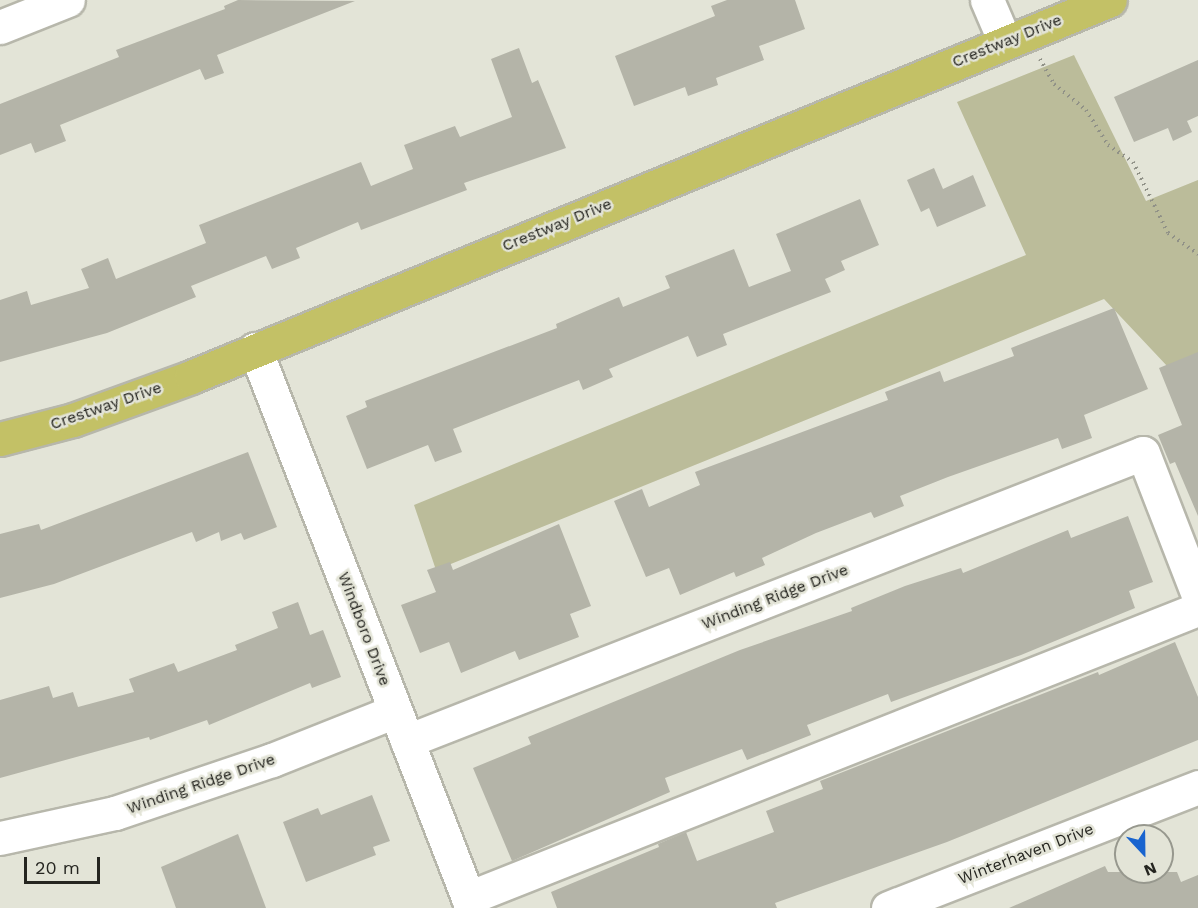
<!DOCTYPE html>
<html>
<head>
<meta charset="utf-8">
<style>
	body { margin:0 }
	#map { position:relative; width:1198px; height:908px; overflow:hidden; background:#e3e4d7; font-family:"Work Sans",sans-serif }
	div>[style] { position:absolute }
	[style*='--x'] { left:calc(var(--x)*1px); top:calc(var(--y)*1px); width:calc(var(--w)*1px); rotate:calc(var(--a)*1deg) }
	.green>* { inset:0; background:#bbbc9a }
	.building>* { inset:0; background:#b4b4a8 }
	.path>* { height:4px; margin-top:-2px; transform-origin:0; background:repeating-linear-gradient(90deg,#909187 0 1.5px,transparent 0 6px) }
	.roads { filter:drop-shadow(2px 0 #b7b7ab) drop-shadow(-2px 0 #b7b7ab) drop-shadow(0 2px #b7b7ab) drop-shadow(0 -2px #b7b7ab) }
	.minor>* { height:33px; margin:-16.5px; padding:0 16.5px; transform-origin:16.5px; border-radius:16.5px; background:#fff }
	.major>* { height:33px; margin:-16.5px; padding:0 16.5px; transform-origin:16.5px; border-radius:16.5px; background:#c3c166 }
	span { translate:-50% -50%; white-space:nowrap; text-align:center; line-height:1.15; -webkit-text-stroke:5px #e3e4d7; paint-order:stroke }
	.street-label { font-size:16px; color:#252520 }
	.north { position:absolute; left:1114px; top:824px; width:60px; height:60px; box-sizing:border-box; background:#e3e4d7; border:2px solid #97988e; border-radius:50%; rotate:158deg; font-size:16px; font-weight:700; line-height:24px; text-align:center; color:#252520 }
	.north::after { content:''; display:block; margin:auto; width:21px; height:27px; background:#1964cf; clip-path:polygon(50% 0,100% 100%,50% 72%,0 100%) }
	.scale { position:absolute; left:24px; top:857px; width:76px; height:27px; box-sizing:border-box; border:3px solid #252520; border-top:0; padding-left:8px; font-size:18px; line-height:21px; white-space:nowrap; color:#252520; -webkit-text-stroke:4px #e3e4d7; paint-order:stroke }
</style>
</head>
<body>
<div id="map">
	<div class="green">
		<i style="clip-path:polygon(1074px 55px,1146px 201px,1198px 180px,1198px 356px,1168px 367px,1104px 299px,436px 570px,414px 505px,1026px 255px,957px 102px)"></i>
	</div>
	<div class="building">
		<i style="clip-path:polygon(238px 0,355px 1px,217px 55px,224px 73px,205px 80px,200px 69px,60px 125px,66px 141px,35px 153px,31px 143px,0 155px,0 104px,119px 57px,116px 50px,225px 9px,224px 6px)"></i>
		<i style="clip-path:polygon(727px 0,795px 0,805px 29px,759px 46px,764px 60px,716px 78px,718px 85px,688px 96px,685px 87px,634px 106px,615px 56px,715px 16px,711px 6px)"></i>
		<i style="clip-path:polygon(519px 48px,532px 83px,538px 80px,566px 148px,464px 183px,467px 190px,361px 230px,358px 222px,296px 248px,300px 258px,272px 269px,266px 256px,191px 286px,196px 297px,107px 333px,0 362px,0 300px,27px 291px,31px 305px,89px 288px,81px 269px,108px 258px,116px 279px,206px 243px,199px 225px,361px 162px,371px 186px,413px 169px,404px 145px,455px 126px,460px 137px,512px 117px,491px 59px)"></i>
		<i style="clip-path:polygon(1198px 60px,1198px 116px,1187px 121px,1192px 132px,1173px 141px,1168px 128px,1134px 142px,1114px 97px)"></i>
		<i style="clip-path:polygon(934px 168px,943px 189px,973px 175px,986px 206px,937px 227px,929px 208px,921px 212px,907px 180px)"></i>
		<i style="clip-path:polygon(860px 199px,879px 245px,841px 261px,845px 270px,825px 279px,831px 292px,723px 334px,727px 345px,697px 357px,688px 336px,609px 369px,613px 377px,583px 390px,579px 380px,453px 429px,462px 452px,435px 462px,428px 445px,367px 469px,346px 416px,367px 407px,365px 401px,557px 328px,556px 324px,619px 297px,623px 307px,670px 288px,665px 276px,734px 249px,749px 287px,791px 271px,776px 234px)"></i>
		<i style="clip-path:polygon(1114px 308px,1148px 389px,1084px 415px,1092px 438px,1062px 449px,1058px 438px,948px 477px,900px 496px,904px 506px,874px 518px,871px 512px,816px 533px,762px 558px,765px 565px,736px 577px,734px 572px,680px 595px,669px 568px,646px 577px,614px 501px,642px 489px,649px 507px,700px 485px,695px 472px,888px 400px,885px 392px,940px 371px,944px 382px,1014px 356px,1011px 348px)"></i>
		<i style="clip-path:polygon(1198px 352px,1198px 516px,1175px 462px,1170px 464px,1158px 435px,1182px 425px,1159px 368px)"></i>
		<i style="clip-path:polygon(248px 452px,277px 527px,244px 540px,241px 533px,221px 541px,219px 532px,196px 542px,192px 532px,54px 584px,0 598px,0 534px,39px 524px,41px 530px)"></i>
		<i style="clip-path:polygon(1128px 516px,1153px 582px,1129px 591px,1135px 608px,1021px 655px,891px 702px,888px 694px,807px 725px,811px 735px,747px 760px,742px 749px,665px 778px,670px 792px,512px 861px,473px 768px,531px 744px,528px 737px,740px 650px,852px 611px,851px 608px,905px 586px,961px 568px,963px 573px,1068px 530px,1071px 538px)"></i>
		<i style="clip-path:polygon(559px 524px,591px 606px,570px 614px,579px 637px,519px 660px,515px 651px,461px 673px,449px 642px,420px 653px,401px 605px,436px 592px,427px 570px,450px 562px,453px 570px)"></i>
		<i style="clip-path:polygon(298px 602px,310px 635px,323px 630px,341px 677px,312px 688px,310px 683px,209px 725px,207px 720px,150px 740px,149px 737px,0 778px,0 700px,49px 686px,53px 698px,73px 692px,78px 707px,134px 692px,129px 679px,174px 663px,178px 672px,237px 650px,235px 645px,278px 628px,272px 612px)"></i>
		<i style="clip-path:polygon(1175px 642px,1198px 697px,1198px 740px,947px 842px,775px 903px,777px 908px,557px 908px,551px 892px,659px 847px,658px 844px,686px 832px,697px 861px,774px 832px,766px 811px,823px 789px,820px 781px,1098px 672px,1099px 675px)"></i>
		<i style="clip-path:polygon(372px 795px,390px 841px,373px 847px,376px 855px,306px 882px,283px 822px,318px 808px,321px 815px)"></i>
		<i style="clip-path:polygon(238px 834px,266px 908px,176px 908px,161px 867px)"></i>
		<i style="clip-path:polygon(1105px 866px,1108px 872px,1177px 872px,1181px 882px,1198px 875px,1198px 908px,1009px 908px)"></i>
	</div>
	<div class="path">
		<i style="--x:1040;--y:59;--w:29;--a:61"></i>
		<i style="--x:1054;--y:84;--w:41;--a:39.1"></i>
		<i style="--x:1086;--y:110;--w:41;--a:57.8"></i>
		<i style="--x:1108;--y:145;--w:30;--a:34"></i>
		<i style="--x:1133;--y:162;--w:79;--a:63.8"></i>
		<i style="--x:1168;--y:233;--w:37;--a:35"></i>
	</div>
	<div class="roads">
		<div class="minor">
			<i style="--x:987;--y:0;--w:46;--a:66.8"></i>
			<i style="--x:0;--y:27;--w:73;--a:-21.7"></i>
			<i style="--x:255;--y:349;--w:600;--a:68.78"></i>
			<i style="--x:407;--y:741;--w:790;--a:-21.37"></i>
			<i style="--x:1143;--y:453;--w:152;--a:68.8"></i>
			<i style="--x:0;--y:838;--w:118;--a:-12.3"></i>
			<i style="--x:115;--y:813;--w:166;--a:-18.7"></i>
			<i style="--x:272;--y:760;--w:132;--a:-21.7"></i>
			<i style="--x:468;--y:898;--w:785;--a:-21.6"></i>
			<i style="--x:888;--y:908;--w:333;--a:-21.3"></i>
		</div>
		<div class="major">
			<i style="--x:0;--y:439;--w:75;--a:-14.6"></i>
			<i style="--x:73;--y:420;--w:126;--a:-20"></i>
			<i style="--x:191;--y:377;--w:993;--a:-22.3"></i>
		</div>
	</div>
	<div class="street-label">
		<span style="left:1007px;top:41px;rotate:-22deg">Crestway Drive</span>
		<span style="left:557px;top:225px;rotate:-22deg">Crestway Drive</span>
		<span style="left:106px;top:406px;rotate:-19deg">Crestway Drive</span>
		<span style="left:775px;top:597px;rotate:-21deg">Winding Ridge Drive</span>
		<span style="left:364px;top:629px;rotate:69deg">Windboro Drive</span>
		<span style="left:201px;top:784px;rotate:-19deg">Winding Ridge Drive</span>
		<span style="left:1026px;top:854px;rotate:-21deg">Winterhaven Drive</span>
	</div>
	<div class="north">N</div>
	<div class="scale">20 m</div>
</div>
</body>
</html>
